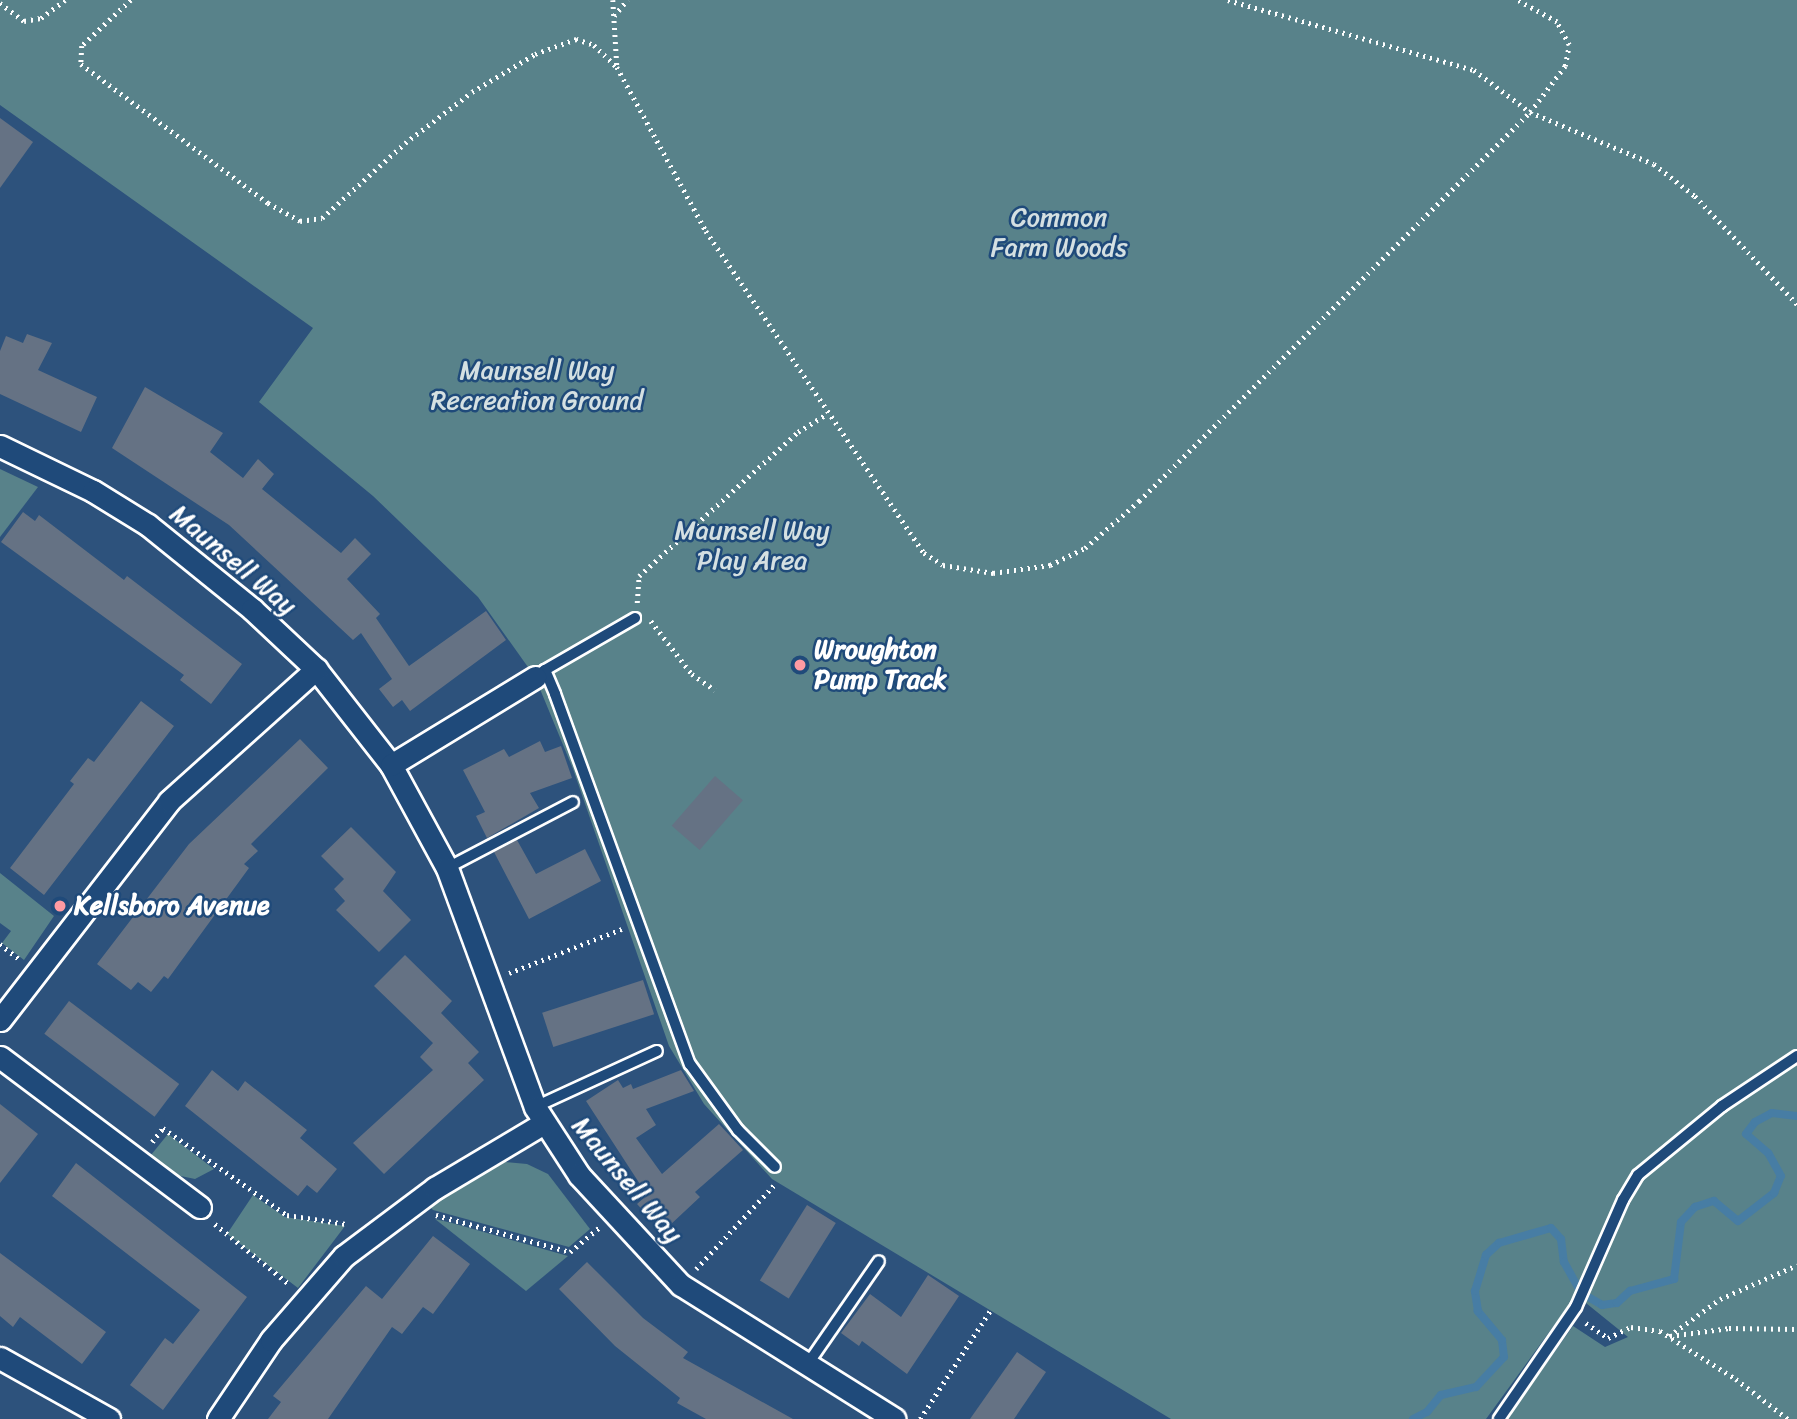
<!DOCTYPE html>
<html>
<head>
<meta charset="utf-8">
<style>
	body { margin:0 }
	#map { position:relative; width:1797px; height:1419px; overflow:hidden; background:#2d527c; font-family:Sriracha,sans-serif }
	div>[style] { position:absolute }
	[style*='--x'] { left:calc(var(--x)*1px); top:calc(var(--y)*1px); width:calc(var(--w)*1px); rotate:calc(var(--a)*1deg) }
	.green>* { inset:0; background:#58828a }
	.stream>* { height:8px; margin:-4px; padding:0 4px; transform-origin:4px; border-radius:4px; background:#477da4 }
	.building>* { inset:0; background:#657284; transform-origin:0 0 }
	.path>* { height:4.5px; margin-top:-2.25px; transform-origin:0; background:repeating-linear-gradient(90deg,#fff 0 2px,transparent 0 7px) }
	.roads { filter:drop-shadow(2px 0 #fff) drop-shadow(-2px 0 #fff) drop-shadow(0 2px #fff) drop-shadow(0 -2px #fff) }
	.service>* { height:10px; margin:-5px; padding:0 5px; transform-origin:5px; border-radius:5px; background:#1f4a7a }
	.minor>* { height:21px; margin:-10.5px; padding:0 10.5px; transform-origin:10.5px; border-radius:10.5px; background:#1f4a7a }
	.dots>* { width:19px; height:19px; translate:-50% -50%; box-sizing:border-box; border:4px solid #1f4a7a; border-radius:50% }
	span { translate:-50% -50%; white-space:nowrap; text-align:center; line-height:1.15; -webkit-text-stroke:5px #1f4a7a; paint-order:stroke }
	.park-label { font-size:26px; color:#d5e0e2 }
	.street-label { font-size:26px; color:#fff }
	.poi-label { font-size:26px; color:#fff; font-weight:700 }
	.left { translate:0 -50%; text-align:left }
</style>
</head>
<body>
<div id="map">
	<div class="green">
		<i style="clip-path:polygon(0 0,1797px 0,1797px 1419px,1507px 1419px,1573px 1326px,1605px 1347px,1628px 1337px,1576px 1295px,1486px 1419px,1171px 1419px,772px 1179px,704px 1104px,669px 1046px,573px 769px,535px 677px,478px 597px,373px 496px,259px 402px,313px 328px,0 105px)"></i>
		<i style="clip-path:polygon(0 469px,38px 487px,0 537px)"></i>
		<i style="clip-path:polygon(0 873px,54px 916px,24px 960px,2px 943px,11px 931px,0 923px)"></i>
		<i style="clip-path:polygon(168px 1134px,214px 1169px,195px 1179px,176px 1175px,151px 1155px)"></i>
		<i style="clip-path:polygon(505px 1162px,527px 1164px,548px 1174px,590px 1229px,569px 1247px,433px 1210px,426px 1203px)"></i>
		<i style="clip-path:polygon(253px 1195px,285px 1217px,345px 1226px,298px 1288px,227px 1234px)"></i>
		<i style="clip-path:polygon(435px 1219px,452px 1223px,568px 1256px,526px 1291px)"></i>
	</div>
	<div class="stream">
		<i style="--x:1590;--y:1298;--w:14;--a:30"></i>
		<i style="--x:1602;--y:1305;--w:15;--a:-8"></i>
		<i style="--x:1617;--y:1303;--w:18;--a:-43"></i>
		<i style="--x:1630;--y:1291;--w:46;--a:-15.3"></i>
		<i style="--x:1674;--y:1279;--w:57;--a:-83"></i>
		<i style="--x:1681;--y:1222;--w:21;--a:-47"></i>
		<i style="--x:1695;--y:1207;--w:20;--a:-18"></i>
		<i style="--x:1714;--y:1201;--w:31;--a:40"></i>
		<i style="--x:1738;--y:1221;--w:46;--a:-37.9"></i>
		<i style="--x:1774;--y:1193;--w:18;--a:-68"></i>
		<i style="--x:1781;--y:1176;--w:26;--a:-119"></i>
		<i style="--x:1768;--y:1153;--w:29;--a:-139"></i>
		<i style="--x:1746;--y:1134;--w:15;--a:-53"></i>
		<i style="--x:1755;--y:1122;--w:19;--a:-28"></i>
		<i style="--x:1772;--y:1113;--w:25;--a:7"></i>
		<i style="--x:1413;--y:1419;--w:16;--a:-27"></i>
		<i style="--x:1427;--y:1412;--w:22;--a:-51"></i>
		<i style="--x:1441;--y:1395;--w:36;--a:-13"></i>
		<i style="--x:1476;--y:1387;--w:41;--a:-47"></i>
		<i style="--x:1504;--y:1357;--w:17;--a:-97"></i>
		<i style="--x:1502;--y:1340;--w:38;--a:-130"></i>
		<i style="--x:1478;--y:1311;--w:20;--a:-99"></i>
		<i style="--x:1475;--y:1291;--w:38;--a:-73"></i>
		<i style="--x:1486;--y:1255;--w:18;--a:-43"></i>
		<i style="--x:1499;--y:1243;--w:54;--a:-16.1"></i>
		<i style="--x:1551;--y:1228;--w:15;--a:48"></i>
		<i style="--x:1561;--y:1239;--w:23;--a:83"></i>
		<i style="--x:1564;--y:1262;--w:29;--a:61"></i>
	</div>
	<div class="building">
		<i style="clip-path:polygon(0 118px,33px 142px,0 188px)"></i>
		<i style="clip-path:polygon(27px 334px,52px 343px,38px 370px,97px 397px,81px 432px,0 394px,0 351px,6px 336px,23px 343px)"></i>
		<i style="clip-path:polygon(145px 387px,223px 433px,210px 452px,243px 478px,258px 459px,274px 474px,262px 489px,341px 553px,355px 538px,371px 554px,347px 579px,380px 614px,376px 618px,409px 666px,486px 611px,506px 640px,410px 711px,402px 700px,393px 707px,379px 689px,392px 679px,361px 633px,353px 640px,229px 525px,112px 448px)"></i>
		<i style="clip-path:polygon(23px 512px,35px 521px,39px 515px,124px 580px,127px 576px,242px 664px,211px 704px,180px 680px,184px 675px,1px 542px)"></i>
		<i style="clip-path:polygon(141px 701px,174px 726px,44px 895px,10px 868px,74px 784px,70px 781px,88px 758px,94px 762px)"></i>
		<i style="clip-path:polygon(300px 739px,328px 768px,251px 844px,258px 851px,244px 864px,249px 868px,168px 979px,164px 976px,151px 992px,138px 982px,131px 990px,97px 964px,189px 844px)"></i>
		<i style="clip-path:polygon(540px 741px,545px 752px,561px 746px,572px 778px,530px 793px,539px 808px,487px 838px,476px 816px,485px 812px,463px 770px,504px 749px,509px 757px)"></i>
		<i style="left:715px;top:776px;width:37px;height:66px;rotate:41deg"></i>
		<i style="clip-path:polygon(351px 827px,396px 872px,383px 891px,411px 920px,379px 952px,336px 910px,345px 901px,334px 889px,344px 879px,321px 856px)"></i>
		<i style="clip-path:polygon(517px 840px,536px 874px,585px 849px,601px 881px,529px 919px,494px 852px)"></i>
		<i style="clip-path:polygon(405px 955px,452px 1001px,441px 1013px,479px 1052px,468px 1063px,484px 1080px,384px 1174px,353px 1143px,433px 1070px,420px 1057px,433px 1043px,374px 986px)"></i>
		<i style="left:643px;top:980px;width:36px;height:106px;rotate:72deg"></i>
		<i style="left:69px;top:1001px;width:138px;height:41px;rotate:37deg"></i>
		<i style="clip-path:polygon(212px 1070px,238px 1091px,245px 1081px,307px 1130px,300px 1138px,337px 1169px,317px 1193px,307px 1185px,298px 1196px,185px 1106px)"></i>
		<i style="clip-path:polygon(681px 1070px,694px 1091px,646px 1109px,656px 1125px,636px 1138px,662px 1174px,719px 1124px,743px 1150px,695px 1192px,700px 1197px,669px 1226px,663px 1220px,657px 1226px,637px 1204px,647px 1195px,586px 1101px,618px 1080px,623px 1088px,631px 1084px,633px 1089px)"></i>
		<i style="clip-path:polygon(0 1104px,38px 1134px,0 1183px)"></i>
		<i style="clip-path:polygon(76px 1163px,247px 1297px,163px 1410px,130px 1385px,165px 1338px,173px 1344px,200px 1310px,52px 1196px)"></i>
		<i style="left:807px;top:1205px;width:34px;height:89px;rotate:32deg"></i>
		<i style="clip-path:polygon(433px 1236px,470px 1264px,433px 1314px,423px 1307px,402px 1334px,392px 1327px,328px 1419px,268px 1419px,281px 1402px,273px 1396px,366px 1286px,382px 1299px)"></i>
		<i style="clip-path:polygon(0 1253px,106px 1332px,82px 1364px,20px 1317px,13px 1327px,0 1316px)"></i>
		<i style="clip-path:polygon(587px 1262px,643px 1318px,688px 1352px,683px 1358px,793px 1419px,706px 1419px,677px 1403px,680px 1398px,615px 1346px,559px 1289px)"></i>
		<i style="clip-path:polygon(928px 1275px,959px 1296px,907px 1374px,862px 1341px,859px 1346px,841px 1333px,870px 1294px,901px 1317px)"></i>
		<i style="clip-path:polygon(1017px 1352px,1046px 1372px,1014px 1419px,970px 1419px)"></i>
	</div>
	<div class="path">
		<i style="--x:131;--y:0;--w:67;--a:136.8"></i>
		<i style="--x:82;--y:46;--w:18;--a:93"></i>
		<i style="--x:81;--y:64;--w:233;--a:36.6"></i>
		<i style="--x:268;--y:203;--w:37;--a:29"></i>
		<i style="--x:300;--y:221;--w:22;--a:-8"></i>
		<i style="--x:322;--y:218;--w:112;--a:-42.1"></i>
		<i style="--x:405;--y:143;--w:84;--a:-37.3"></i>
		<i style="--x:472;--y:92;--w:74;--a:-31.1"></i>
		<i style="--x:535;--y:54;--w:44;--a:-20.1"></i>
		<i style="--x:576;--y:39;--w:19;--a:18"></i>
		<i style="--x:594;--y:45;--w:32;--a:44"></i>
		<i style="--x:617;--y:67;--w:187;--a:61.5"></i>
		<i style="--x:706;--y:231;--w:389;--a:55.9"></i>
		<i style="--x:924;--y:553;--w:22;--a:32"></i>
		<i style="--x:943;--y:565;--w:51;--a:9.1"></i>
		<i style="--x:993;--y:573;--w:58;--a:-8"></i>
		<i style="--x:1050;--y:565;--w:39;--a:-26"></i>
		<i style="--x:1085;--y:548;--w:72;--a:-41"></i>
		<i style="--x:1139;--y:501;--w:552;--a:-44.85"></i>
		<i style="--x:1530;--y:112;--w:58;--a:-52.7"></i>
		<i style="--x:1565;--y:66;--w:21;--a:-79"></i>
		<i style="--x:1569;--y:45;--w:26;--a:-118"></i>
		<i style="--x:1557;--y:22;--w:46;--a:-151.2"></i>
		<i style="--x:613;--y:0;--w:66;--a:86.5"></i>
		<i style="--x:1228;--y:0;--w:256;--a:15.9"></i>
		<i style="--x:1474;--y:70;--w:70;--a:36.9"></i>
		<i style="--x:1530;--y:112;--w:134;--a:22.8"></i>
		<i style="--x:1654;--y:164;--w:52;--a:38"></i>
		<i style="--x:1695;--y:196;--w:149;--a:46.6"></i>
		<i style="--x:0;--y:3;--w:30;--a:37"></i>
		<i style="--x:24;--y:21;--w:17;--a:-10"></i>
		<i style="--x:41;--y:18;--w:30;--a:-37"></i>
		<i style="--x:614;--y:16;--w:21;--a:-51"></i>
		<i style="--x:637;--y:603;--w:27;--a:-86"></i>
		<i style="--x:639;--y:576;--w:215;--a:-42.2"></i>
		<i style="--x:798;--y:432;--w:34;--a:-32"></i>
		<i style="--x:651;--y:621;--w:67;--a:52.3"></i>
		<i style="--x:692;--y:674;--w:28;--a:35"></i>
		<i style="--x:0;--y:944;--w:24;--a:38"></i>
		<i style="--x:509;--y:973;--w:121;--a:-21.3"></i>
		<i style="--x:152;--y:1142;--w:18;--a:-52"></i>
		<i style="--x:163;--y:1128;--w:151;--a:35.1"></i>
		<i style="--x:287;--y:1215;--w:60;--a:8.7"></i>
		<i style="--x:436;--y:1215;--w:139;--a:15.4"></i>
		<i style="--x:570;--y:1252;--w:38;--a:-40"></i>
		<i style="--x:215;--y:1224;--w:95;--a:39"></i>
		<i style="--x:696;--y:1269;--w:117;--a:-47.1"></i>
		<i style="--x:1586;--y:1323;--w:27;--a:34"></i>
		<i style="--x:1608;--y:1338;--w:25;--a:-26"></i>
		<i style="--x:1631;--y:1327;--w:29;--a:8"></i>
		<i style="--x:1660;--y:1331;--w:90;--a:32.3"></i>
		<i style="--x:1736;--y:1379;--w:66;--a:37.6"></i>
		<i style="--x:1669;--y:1336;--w:63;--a:-36"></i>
		<i style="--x:1720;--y:1299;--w:84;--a:-23.8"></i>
		<i style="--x:1670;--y:1336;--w:60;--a:-7.7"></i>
		<i style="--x:1729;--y:1328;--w:68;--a:0.8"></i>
		<i style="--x:920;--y:1419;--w:129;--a:-57.1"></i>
	</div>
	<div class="roads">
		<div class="service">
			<i style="--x:545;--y:670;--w:104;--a:-30"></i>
			<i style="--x:535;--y:677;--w:12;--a:-35"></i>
			<i style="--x:545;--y:670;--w:26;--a:67"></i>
			<i style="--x:555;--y:694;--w:394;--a:70"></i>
			<i style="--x:690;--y:1064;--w:82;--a:54"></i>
			<i style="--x:738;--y:1130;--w:52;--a:45"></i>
			<i style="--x:447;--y:868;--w:142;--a:-27.6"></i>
			<i style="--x:535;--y:1107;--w:134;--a:-24.7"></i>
			<i style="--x:807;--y:1365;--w:126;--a:-55.3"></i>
			<i style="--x:1499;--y:1419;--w:136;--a:-55.5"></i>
			<i style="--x:1576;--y:1307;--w:117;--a:-66.3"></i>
			<i style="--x:1623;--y:1200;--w:29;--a:-59"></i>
			<i style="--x:1638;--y:1175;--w:109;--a:-39.4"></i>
			<i style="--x:1722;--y:1106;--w:90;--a:-33.7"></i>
		</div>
		<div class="minor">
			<i style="--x:0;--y:446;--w:103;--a:25.8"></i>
			<i style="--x:93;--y:491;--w:65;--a:31.7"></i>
			<i style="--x:148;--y:525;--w:134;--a:38.9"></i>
			<i style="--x:252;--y:609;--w:88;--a:43.2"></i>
			<i style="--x:316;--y:669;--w:122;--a:52"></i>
			<i style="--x:391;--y:765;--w:117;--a:61.5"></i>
			<i style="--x:447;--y:868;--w:255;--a:69.8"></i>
			<i style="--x:535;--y:1107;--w:81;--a:57.1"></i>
			<i style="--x:579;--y:1175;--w:150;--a:47.2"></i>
			<i style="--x:681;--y:1285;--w:252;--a:32.1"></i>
			<i style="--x:391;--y:765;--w:169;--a:-31.4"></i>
			<i style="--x:0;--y:1020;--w:277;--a:-52.3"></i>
			<i style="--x:169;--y:801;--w:198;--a:-41.9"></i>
			<i style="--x:0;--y:1057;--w:250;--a:36.9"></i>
			<i style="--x:0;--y:1358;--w:125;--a:29.2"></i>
			<i style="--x:218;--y:1419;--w:95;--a:-56.1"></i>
			<i style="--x:271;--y:1340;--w:111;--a:-49"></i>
			<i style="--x:344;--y:1256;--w:114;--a:-36.8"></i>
			<i style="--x:435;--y:1188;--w:127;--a:-30.8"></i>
		</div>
	</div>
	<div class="dots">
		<i style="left:800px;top:665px;background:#ff9aa2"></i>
		<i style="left:60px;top:906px;background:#ff9aa2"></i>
	</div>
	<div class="park-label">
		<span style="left:1059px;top:233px">Common<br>Farm Woods</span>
		<span style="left:537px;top:386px">Maunsell Way<br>Recreation Ground</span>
		<span style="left:752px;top:546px">Maunsell Way<br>Play Area</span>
	</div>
	<div class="street-label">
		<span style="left:233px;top:560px;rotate:40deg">Maunsell Way</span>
		<span style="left:627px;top:1180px;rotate:50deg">Maunsell Way</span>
	</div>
	<div class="poi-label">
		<span class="left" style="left:814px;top:665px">Wroughton<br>Pump Track</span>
		<span class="left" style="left:74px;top:906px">Kellsboro Avenue</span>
	</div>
</div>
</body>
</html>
